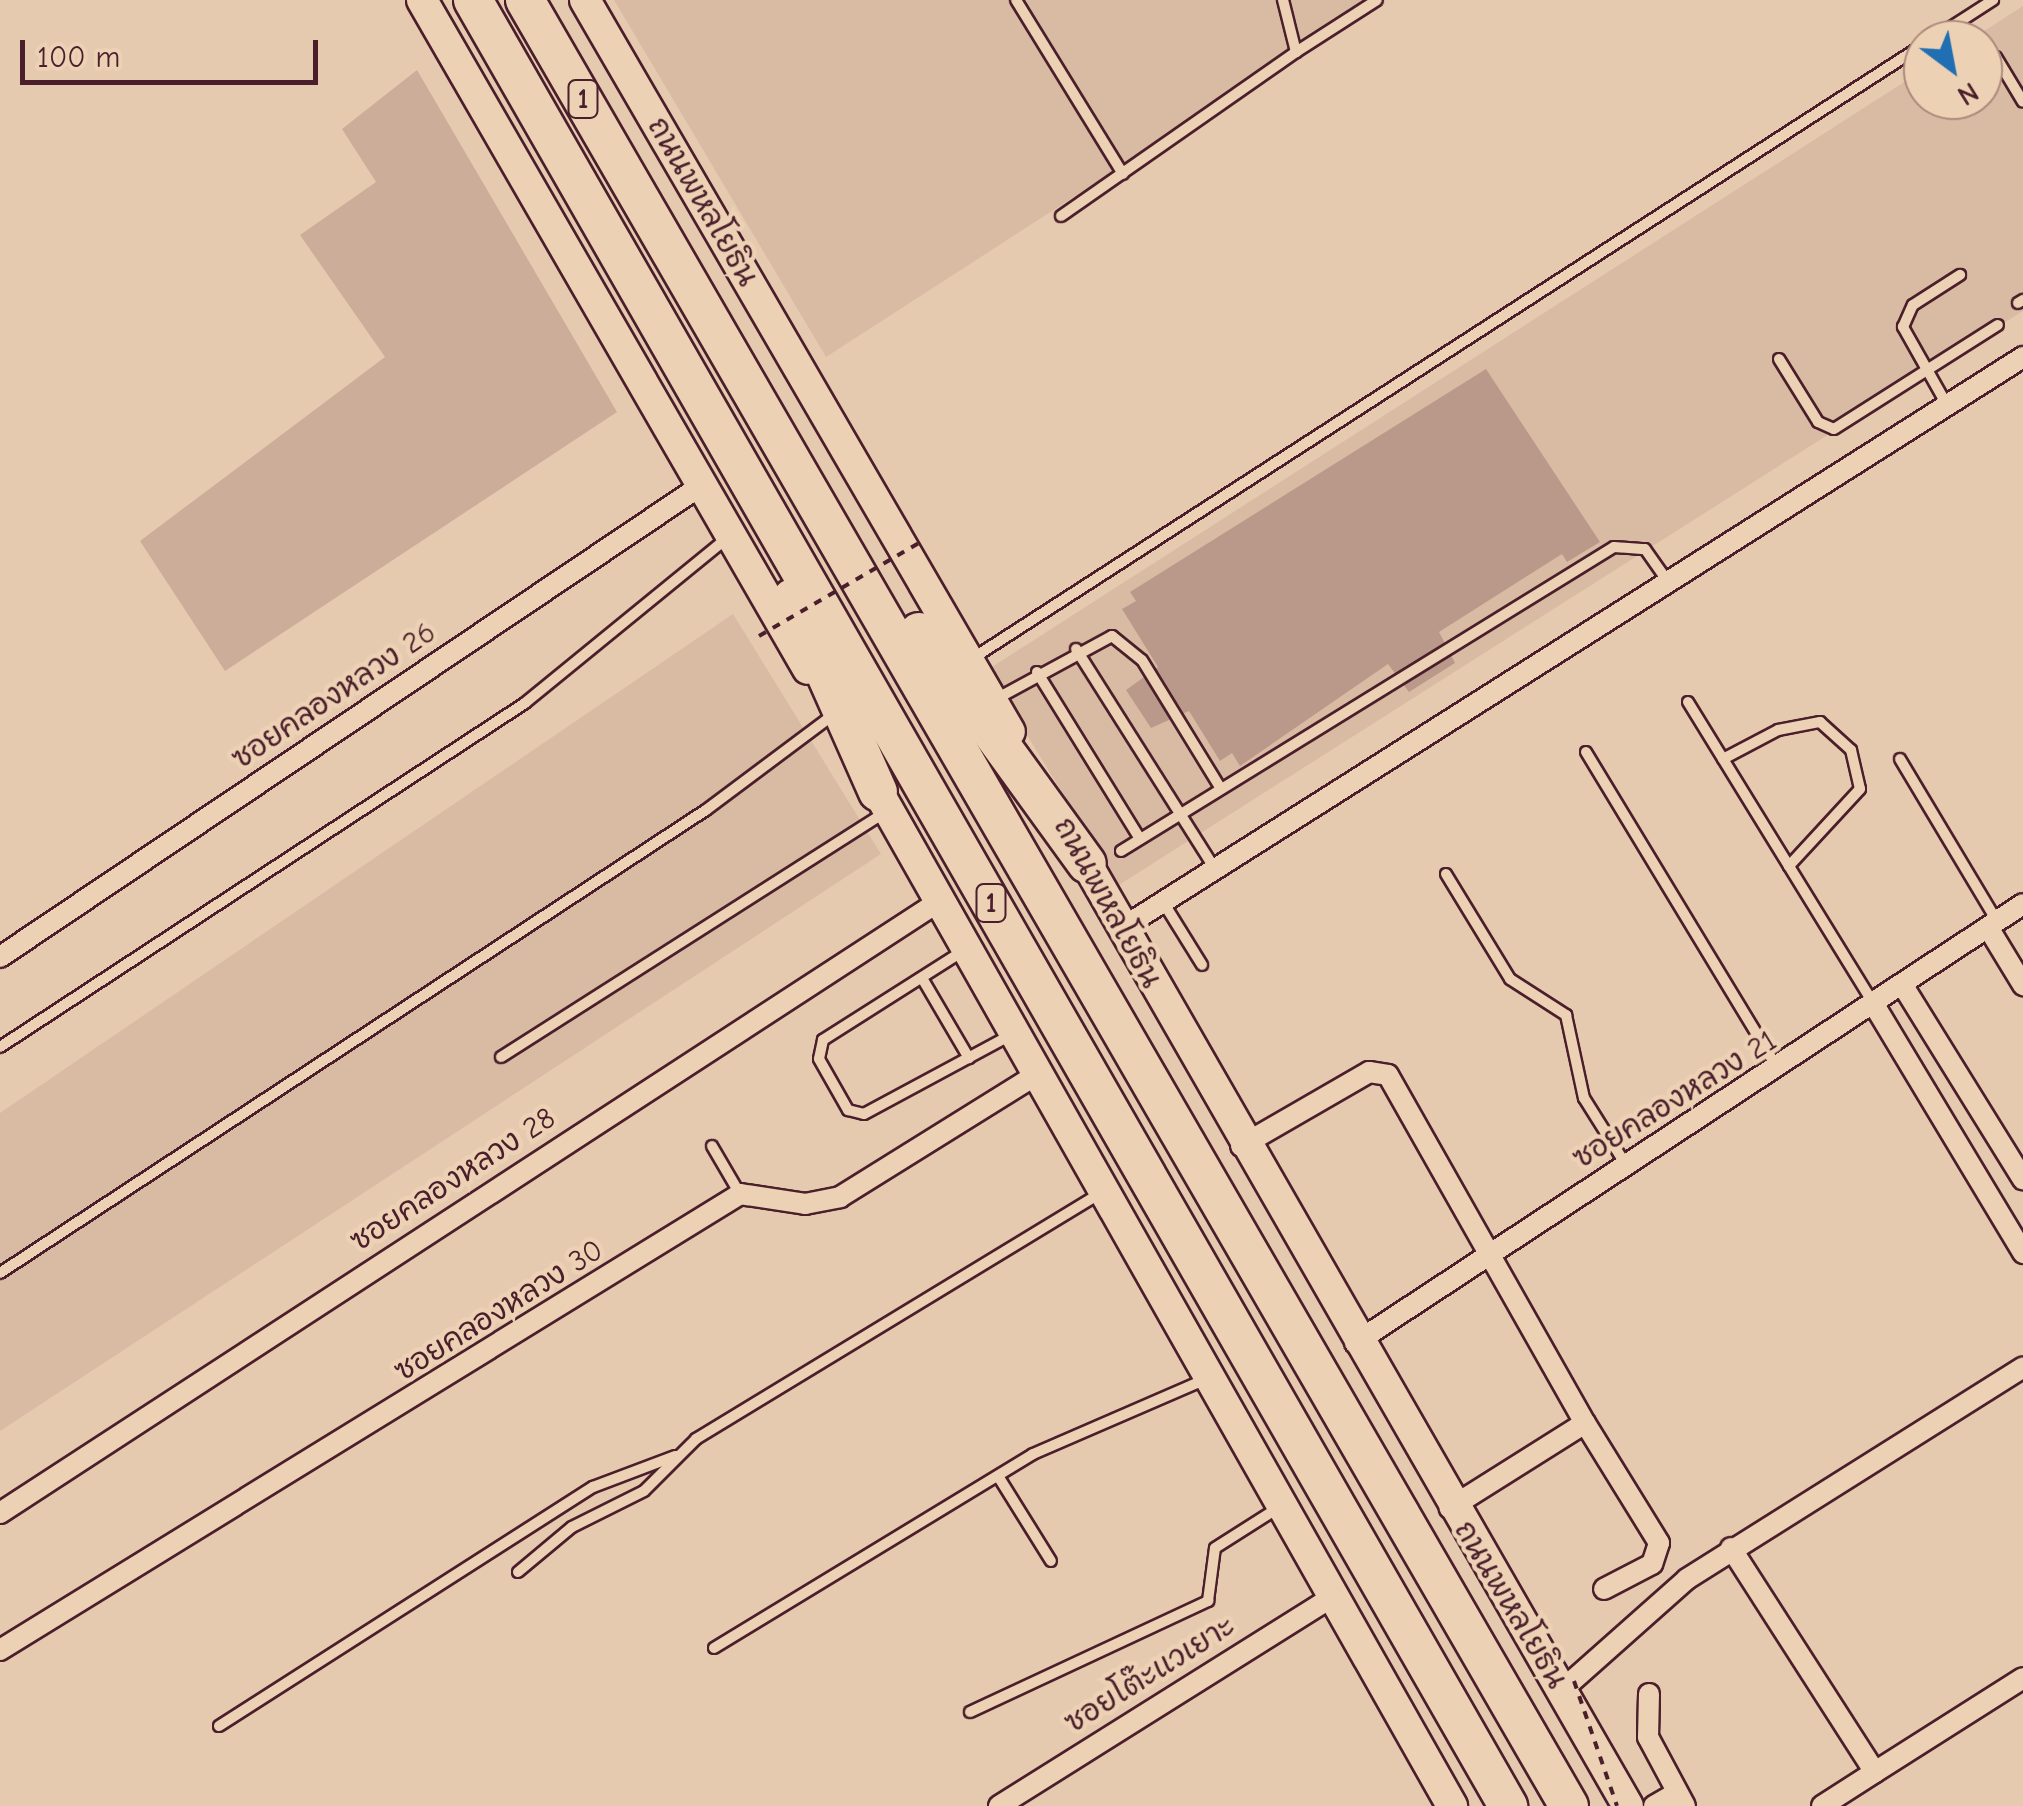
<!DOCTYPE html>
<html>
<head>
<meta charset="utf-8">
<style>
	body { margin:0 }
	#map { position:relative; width:2023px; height:1806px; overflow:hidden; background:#e6caaf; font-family:"Comic Neue","Playpen Sans Thai",sans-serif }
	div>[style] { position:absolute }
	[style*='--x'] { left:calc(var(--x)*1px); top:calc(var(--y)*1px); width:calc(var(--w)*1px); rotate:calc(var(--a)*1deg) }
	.built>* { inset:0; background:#d9bba4 }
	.green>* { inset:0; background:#ccad99 }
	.building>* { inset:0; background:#ba998a }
	.roads { filter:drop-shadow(2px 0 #4a1f2b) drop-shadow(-2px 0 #4a1f2b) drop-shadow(0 2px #4a1f2b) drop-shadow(0 -2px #4a1f2b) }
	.lane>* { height:10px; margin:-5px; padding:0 5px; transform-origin:5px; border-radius:5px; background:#edd1b4 }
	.street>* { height:20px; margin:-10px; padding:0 10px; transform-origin:10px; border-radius:10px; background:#edd1b4 }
	.secondary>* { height:30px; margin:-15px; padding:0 15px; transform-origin:15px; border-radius:15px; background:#edd1b4 }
	.highway>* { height:38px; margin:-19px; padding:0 19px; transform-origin:19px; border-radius:19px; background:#edd1b4 }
	.path-bridge>* { height:4px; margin-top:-2px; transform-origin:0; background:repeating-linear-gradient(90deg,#4a1f2b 0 8px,transparent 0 16px) }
	span { translate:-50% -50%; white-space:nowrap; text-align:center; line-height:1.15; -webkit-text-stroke:9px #edd1b4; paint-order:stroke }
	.shield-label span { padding:2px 8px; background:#edd1b4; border:2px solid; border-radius:8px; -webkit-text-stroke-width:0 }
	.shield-label { font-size:28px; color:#4a1f2b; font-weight:700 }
	.street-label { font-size:30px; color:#4a1f2b }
	.north { position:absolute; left:1903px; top:20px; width:100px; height:100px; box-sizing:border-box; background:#edd1b4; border:2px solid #ac8a7d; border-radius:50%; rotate:148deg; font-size:28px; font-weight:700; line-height:40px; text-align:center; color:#4a1f2b }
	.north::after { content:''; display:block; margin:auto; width:35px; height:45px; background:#1f6fb2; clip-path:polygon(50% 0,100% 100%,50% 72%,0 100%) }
	.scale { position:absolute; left:20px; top:40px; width:298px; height:45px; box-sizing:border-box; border:5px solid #4a1f2b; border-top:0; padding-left:12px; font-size:30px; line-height:35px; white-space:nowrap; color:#4a1f2b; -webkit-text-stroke:8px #edd1b4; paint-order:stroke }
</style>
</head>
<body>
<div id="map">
	<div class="built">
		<i style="clip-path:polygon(614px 0,1379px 0,826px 357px)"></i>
		<i style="clip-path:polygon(2023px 6px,2023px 311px,1119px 885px,987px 670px,1923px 70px,1923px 100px,1983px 100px,1983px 40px,1970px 40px)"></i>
		<i style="clip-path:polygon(733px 614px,881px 854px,0 1431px,0 1113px)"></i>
	</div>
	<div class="green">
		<i style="clip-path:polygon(417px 70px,617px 412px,225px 671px,140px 541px,385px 357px,300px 235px,376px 182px,342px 129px)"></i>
	</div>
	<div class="building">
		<i style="clip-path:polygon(1486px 369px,1600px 542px,1567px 562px,1562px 554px,1439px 632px,1455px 663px,1409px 692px,1388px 664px,1240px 766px,1232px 753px,1220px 761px,1189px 711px,1151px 728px,1126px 690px,1158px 667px,1122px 609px,1136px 601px,1130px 592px)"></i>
	</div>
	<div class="roads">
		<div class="lane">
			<i style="--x:1016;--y:0;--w:204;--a:58.4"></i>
			<i style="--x:1931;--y:40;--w:74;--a:-32.8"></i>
			<i style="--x:1296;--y:52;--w:96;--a:-32.7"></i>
			<i style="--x:1996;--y:57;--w:52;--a:59"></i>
			<i style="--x:1061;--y:216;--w:287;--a:-34.9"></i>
			<i style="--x:1296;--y:52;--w:54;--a:-104"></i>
			<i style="--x:2018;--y:303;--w:6;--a:-31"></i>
			<i style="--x:1779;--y:359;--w:74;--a:58.2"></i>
			<i style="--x:1818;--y:422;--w:17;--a:24"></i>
			<i style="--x:1834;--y:429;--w:194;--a:-32.4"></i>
			<i style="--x:1947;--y:405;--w:90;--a:-119.4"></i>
			<i style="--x:1903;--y:327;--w:24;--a:-66"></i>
			<i style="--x:1913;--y:305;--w:56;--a:-32.6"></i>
			<i style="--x:1076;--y:649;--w:258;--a:57.7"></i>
			<i style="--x:970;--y:660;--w:1134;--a:-32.84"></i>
			<i style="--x:1037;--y:672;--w:196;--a:58.3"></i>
			<i style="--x:996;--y:699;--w:132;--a:-28.5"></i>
			<i style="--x:1112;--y:636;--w:38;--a:39"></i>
			<i style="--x:1142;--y:660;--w:151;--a:58.5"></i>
			<i style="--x:1688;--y:702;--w:353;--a:58.4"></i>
			<i style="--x:1586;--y:752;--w:371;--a:58.8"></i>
			<i style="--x:1723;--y:759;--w:62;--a:-27.8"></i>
			<i style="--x:1778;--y:730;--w:43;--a:-10.8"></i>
			<i style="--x:1820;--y:722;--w:42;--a:42.1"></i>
			<i style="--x:1851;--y:750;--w:40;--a:77"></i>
			<i style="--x:1860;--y:789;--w:105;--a:132.7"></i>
			<i style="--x:1900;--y:759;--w:189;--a:59.1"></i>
			<i style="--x:1121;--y:851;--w:579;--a:-31.66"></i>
			<i style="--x:1614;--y:547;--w:31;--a:4"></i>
			<i style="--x:1645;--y:549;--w:39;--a:55"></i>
			<i style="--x:1446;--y:874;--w:123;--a:58.6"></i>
			<i style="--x:1510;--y:979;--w:67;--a:32.7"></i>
			<i style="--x:1566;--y:1015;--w:85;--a:77.8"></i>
			<i style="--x:1584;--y:1098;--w:79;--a:57.9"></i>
			<i style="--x:1163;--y:902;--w:74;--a:58.2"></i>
			<i style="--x:963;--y:951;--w:166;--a:147.6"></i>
			<i style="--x:823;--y:1040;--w:19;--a:102"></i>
			<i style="--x:819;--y:1059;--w:59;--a:60.4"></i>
			<i style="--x:848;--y:1110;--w:16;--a:14"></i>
			<i style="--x:864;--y:1114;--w:167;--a:-28.3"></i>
			<i style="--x:922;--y:978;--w:93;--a:59.6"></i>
			<i style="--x:0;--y:1047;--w:628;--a:-33.23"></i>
			<i style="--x:525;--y:703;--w:264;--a:-39.2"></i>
			<i style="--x:501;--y:1057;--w:454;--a:-32.5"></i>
			<i style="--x:712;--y:1146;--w:56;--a:59.7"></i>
			<i style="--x:0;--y:1273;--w:844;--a:-33.26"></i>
			<i style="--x:706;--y:810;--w:159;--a:-36.8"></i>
			<i style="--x:998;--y:1476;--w:100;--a:58.1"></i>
			<i style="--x:518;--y:1572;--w:70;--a:-39.8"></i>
			<i style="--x:572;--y:1527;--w:80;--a:-26.6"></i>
			<i style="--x:644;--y:1491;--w:74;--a:-45"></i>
			<i style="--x:696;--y:1439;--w:473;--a:-31.3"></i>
			<i style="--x:714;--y:1648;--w:373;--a:-31.3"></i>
			<i style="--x:1033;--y:1454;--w:189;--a:-23.4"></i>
			<i style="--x:970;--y:1712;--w:263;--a:-25"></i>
			<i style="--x:1208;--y:1601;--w:53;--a:-82.5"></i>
			<i style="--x:1215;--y:1548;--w:75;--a:-32.4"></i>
			<i style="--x:219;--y:1726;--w:444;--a:-32.6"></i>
			<i style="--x:593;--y:1487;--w:88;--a:-20.7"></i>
		</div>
		<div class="street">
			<i style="--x:1122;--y:928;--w:1067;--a:-32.36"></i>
			<i style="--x:1989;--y:929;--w:66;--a:58.7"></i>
			<i style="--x:0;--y:957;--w:846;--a:-33.92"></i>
			<i style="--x:1905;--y:989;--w:224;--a:58.2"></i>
			<i style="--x:1876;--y:1008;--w:286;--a:59"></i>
			<i style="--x:1241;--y:1146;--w:148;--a:-30"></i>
			<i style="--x:1369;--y:1072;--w:19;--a:9"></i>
			<i style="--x:1388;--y:1075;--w:400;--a:60.5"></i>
			<i style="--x:1585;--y:1423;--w:160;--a:147.8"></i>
			<i style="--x:1355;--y:1343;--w:799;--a:-33.31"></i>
			<i style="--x:1585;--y:1423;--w:141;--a:58.3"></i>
			<i style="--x:1659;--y:1543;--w:22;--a:108"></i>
			<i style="--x:1652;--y:1564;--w:54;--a:152.5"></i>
			<i style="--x:0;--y:1513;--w:1123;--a:-33.08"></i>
			<i style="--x:1731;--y:1548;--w:266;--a:57.3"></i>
			<i style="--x:1875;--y:1772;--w:175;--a:-32.4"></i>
			<i style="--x:0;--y:1650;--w:869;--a:-31.64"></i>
			<i style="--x:740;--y:1194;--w:66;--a:8.7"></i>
			<i style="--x:805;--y:1204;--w:36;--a:-11"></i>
			<i style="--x:840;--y:1197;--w:234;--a:-31.9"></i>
			<i style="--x:1562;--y:1690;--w:167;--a:-41.6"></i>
			<i style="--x:1687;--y:1579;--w:397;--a:-32.2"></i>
			<i style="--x:1649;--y:1694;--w:43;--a:91.3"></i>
			<i style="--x:1648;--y:1737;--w:78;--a:61.8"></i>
			<i style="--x:999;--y:1806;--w:395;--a:-32.1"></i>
			<i style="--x:1654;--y:1806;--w:22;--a:-30"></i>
			<i style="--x:1822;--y:1806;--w:63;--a:-32.7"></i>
		</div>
		<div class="secondary">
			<i style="--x:422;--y:0;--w:772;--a:60.02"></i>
			<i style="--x:585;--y:0;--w:846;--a:59.86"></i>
			<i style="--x:868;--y:774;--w:1186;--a:60.49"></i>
			<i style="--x:1076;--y:845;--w:1108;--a:60.13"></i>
		</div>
		<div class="highway">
			<i style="--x:473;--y:0;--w:2082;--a:60.18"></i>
			<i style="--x:525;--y:0;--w:2086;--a:59.97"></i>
			<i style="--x:792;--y:598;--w:212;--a:66.1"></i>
			<i style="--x:919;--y:632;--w:286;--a:54.1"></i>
		</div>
	</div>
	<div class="path-bridge">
		<i style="--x:759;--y:636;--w:191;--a:-30.2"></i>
		<i style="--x:1574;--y:1681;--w:132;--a:71"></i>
	</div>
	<div class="shield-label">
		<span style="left:583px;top:99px">1</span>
		<span style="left:991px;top:903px">1</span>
	</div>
	<div class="street-label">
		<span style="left:702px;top:202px;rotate:60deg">ถนนพหลโยธิน</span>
		<span style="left:334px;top:696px;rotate:-34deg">ซอยคลองหลวง 26</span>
		<span style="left:1107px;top:903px;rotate:61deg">ถนนพหลโยธิน</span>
		<span style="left:1675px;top:1100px;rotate:-32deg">ซอยคลองหลวง 21</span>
		<span style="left:453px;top:1180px;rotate:-33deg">ซอยคลองหลวง 28</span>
		<span style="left:499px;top:1311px;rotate:-32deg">ซอยคลองหลวง 30</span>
		<span style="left:1510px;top:1605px;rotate:59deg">ถนนพหลโยธิน</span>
		<span style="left:1150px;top:1675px;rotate:-32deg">ซอยโต๊ะแวเยาะ</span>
	</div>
	<div class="north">N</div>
	<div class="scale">100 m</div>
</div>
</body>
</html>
